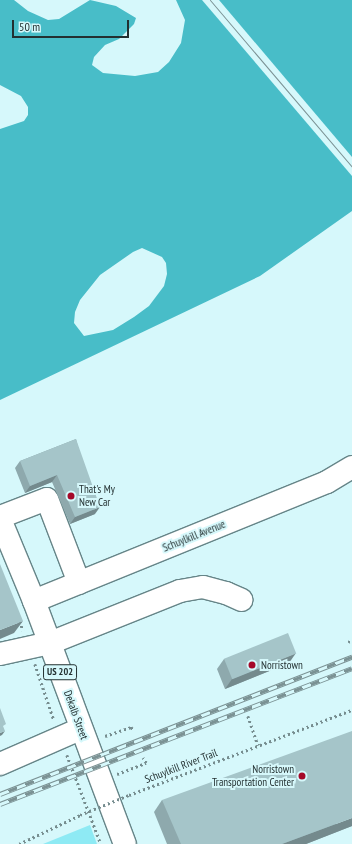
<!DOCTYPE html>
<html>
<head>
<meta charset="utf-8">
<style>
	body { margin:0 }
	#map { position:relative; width:352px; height:844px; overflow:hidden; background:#d6f8fb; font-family:"PT Sans Narrow",sans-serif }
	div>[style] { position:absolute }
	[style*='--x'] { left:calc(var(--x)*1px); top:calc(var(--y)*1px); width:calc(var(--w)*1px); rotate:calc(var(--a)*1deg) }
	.green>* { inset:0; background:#8eeaf4 }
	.water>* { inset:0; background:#48bdc8 }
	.pier>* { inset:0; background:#d6f8fb }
	.path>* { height:2.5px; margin-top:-1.25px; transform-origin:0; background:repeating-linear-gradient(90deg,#768d8f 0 2px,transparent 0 5px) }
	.roads { filter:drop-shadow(1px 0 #668588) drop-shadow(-1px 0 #668588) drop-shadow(0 1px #668588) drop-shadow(0 -1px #668588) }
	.minor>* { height:22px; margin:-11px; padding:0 11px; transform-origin:11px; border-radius:11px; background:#fff }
	.highway>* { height:22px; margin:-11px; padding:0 11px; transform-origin:11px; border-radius:11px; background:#fff }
	.tram>* { height:1px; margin:-0.5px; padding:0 0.5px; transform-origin:0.5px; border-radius:0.5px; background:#7b9294 }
	.rail>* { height:4.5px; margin-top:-2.25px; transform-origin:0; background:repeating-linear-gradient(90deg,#d6f8fb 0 9px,#7b9294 0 18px); box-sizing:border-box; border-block:1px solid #7b9294 }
	.path-bridge>* { height:2.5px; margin-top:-1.25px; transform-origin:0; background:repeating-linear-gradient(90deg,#768d8f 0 2px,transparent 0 5px) }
	.wall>* { inset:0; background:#8ea9ad }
	.shaded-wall>* { inset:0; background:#748a8d }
	.building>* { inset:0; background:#a5c5c9; transform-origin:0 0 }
	.dots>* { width:11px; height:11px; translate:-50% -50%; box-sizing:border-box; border:2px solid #d6f8fb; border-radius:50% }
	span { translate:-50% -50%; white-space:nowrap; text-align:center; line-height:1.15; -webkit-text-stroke:4px #d6f8fb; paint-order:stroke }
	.shield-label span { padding:1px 3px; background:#d6f8fb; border:1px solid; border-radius:3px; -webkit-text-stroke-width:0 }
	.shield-label { font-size:10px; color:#233031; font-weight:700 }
	.poi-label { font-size:11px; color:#233031 }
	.left { translate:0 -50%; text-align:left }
	.right { translate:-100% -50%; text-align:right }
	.street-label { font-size:11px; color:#233031 }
	.scale { position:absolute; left:12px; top:20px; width:117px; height:18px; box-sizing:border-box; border:2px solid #233031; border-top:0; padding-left:5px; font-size:12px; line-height:14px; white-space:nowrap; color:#233031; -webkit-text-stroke:3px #d6f8fb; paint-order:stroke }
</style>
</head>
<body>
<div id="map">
	<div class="green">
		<i style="clip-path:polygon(90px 825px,97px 844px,43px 844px)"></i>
	</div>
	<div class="water">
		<i style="clip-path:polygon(evenodd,0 0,14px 0,28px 11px,48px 20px,59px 19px,90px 0,116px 6px,136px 18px,134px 24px,119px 39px,105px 45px,94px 57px,92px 65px,103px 73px,135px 76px,158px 72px,169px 62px,181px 43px,185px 20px,176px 0,352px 0,352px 211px,260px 276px,0 400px,0 129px,24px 121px,28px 115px,28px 107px,21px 96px,0 85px,0 0,142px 248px,162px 257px,166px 263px,167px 274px,164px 286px,149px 306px,134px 317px,113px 330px,84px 336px,74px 323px,75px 312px,80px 300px,100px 275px,133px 252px,142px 248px)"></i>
	</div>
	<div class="pier">
		<i style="clip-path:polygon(202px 0,219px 0,352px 157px,352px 176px)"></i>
	</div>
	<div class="path">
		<i style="--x:20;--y:621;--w:10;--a:73"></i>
		<i style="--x:348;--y:642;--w:4;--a:-27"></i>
		<i style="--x:35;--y:664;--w:59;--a:71.3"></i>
		<i style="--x:248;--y:716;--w:31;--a:71"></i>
		<i style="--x:105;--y:736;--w:28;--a:-19"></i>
		<i style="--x:131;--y:727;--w:3;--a:45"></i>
		<i style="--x:67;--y:755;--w:95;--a:69.1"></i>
		<i style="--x:117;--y:774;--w:31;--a:-21"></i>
		<i style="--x:146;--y:763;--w:6;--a:-121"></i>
		<i style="--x:129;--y:795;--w:239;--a:-20.9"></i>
		<i style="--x:19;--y:844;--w:68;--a:-25.4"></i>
	</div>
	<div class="roads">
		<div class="minor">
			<i style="--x:0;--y:517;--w:50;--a:-21"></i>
			<i style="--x:47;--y:499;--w:90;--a:69.1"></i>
			<i style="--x:34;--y:601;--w:316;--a:-22.1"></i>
			<i style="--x:327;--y:482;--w:29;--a:-31"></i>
			<i style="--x:0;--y:654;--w:51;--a:-12.4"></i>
			<i style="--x:50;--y:643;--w:140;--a:-21.8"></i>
			<i style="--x:180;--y:591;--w:23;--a:-10"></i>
			<i style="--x:203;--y:587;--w:24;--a:15"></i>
			<i style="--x:226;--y:593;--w:17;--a:24"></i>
			<i style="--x:0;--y:764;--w:87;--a:-23.6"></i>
		</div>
		<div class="highway">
			<i style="--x:0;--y:519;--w:89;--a:67.5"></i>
			<i style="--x:34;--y:601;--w:259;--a:69.5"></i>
		</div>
	</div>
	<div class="tram">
		<i style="--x:210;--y:0;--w:219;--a:49.6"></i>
	</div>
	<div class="rail">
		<i style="--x:0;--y:794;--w:378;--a:-21.3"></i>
		<i style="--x:0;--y:804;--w:377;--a:-21.1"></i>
	</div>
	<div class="path-bridge">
		<i style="--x:80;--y:815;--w:53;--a:-22.2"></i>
	</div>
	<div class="wall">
		<i style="clip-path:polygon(76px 439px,95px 514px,70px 524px,52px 482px,25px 493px,15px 468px,20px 461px)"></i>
		<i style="clip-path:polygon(224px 659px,289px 663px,225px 689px,217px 669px)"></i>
		<i style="clip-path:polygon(162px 800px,352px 826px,306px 844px,167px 844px,154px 812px)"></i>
	</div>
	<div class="shaded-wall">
		<i style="clip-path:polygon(57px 475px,52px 482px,25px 493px,30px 486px)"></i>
		<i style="clip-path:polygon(100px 507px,95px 514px,70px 524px,75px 517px)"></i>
		<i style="clip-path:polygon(23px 621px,14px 633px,0 639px,0 630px)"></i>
		<i style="clip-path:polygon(296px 653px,289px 663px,225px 689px,232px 679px)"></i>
		<i style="clip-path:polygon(5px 731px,2px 735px,0 736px,0 733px)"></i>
		<i style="clip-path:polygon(352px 818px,352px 826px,306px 844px,282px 844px)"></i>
	</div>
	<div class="building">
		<i style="clip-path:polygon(76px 439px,100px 507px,75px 517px,57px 475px,30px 486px,20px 461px)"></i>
		<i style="clip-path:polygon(0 564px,23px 621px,0 630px)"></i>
		<i style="left:288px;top:633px;width:22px;height:69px;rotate:68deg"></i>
		<i style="clip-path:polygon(0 708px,6px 724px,3px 726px,5px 731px,0 733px)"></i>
		<i style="clip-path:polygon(352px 731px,352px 818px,282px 844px,181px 844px,162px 800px)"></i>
	</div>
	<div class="dots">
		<i style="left:71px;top:496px;background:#a50929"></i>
		<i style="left:252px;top:665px;background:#a50929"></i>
		<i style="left:302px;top:776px;background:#a50929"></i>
	</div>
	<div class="shield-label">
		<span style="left:60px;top:672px">US 202</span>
	</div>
	<div class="poi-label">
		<span class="left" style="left:79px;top:496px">That's My<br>New Car</span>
		<span class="left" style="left:261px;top:665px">Norristown</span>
		<span class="right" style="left:294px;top:776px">Norristown<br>Transportation Center</span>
	</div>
	<div class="street-label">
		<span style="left:194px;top:536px;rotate:-22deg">Schuylkill Avenue</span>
		<span style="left:76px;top:715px;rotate:70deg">Dekalb Street</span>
		<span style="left:181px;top:766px;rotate:-21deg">Schuylkill River Trail</span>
	</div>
	<div class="scale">50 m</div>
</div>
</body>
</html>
